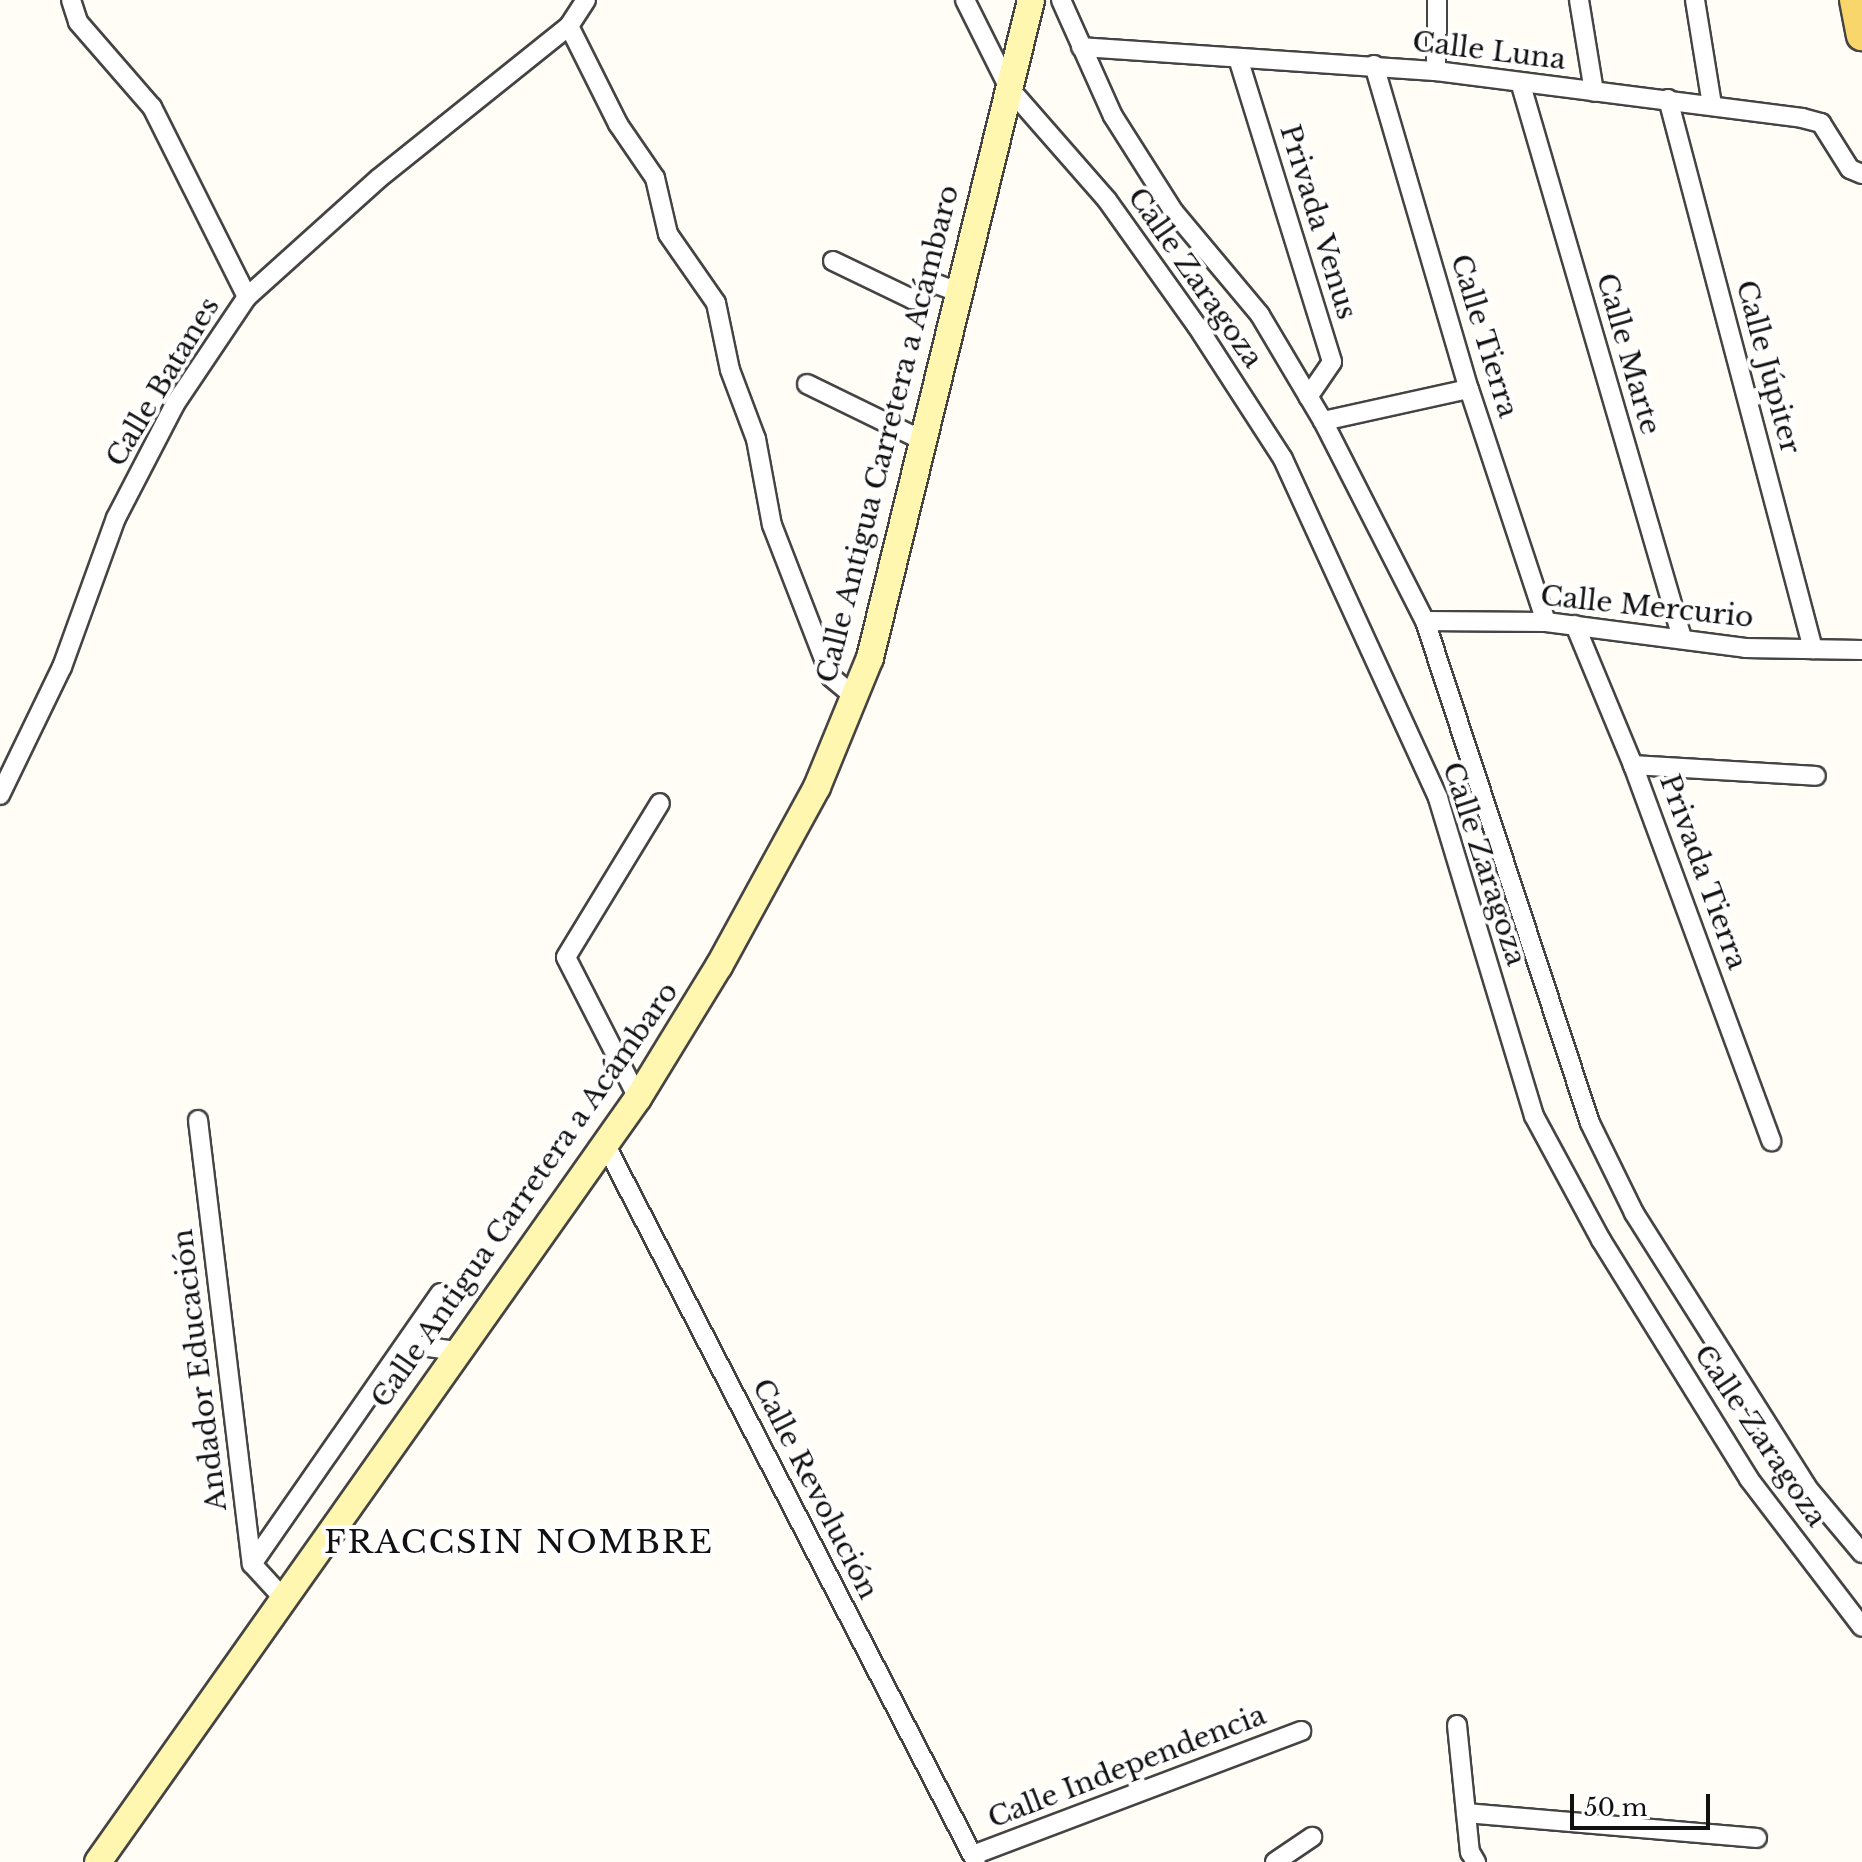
<!DOCTYPE html>
<html>
<head>
<meta charset="utf-8">
<style>
	body { margin:0 }
	#map { position:relative; width:1862px; height:1862px; overflow:hidden; background:#fffdf5; font-family:"Libre Baskerville",serif }
	div>[style] { position:absolute }
	[style*='--x'] { left:calc(var(--x)*1px); top:calc(var(--y)*1px); width:calc(var(--w)*1px); rotate:calc(var(--a)*1deg) }
	.roads { filter:drop-shadow(2px 0 #444) drop-shadow(-2px 0 #444) drop-shadow(0 2px #444) drop-shadow(0 -2px #444) }
	.minor>* { height:18px; margin:-9px; padding:0 9px; transform-origin:9px; border-radius:9px; background:#fff }
	.secondary>* { height:26px; margin:-13px; padding:0 13px; transform-origin:13px; border-radius:13px; background:#fff6b0 }
	.primary>* { height:30px; margin:-15px; padding:0 15px; transform-origin:15px; border-radius:15px; background:#f9d66b }
	span { translate:-50% -50%; white-space:nowrap; text-align:center; line-height:1.15; -webkit-text-stroke:8px #fff; paint-order:stroke }
	.street-label { font-size:28px; color:#111 }
	.quarter-label { font-size:32px; color:#111; letter-spacing:2px }
	.scale { position:absolute; left:1570px; top:1794px; width:140px; height:36px; box-sizing:border-box; border:4px solid #111; border-top:0; padding-left:10px; font-size:24px; line-height:28px; white-space:nowrap; color:#111; -webkit-text-stroke:6px #fff; paint-order:stroke }
</style>
</head>
<body>
<div id="map">
	<div class="roads">
		<div class="minor">
			<i style="--x:71;--y:0;--w:23;--a:72"></i>
			<i style="--x:78;--y:22;--w:113;--a:49"></i>
			<i style="--x:152;--y:107;--w:212;--a:63.4"></i>
			<i style="--x:965;--y:0;--w:98;--a:63.4"></i>
			<i style="--x:1009;--y:88;--w:149;--a:48.8"></i>
			<i style="--x:1107;--y:200;--w:155;--a:54.5"></i>
			<i style="--x:1197;--y:326;--w:158;--a:57.1"></i>
			<i style="--x:1283;--y:459;--w:373;--a:65.4"></i>
			<i style="--x:1438;--y:798;--w:332;--a:73.2"></i>
			<i style="--x:1534;--y:1116;--w:141;--a:61.6"></i>
			<i style="--x:1601;--y:1240;--w:281;--a:58.2"></i>
			<i style="--x:1749;--y:1479;--w:186;--a:52.6"></i>
			<i style="--x:1061;--y:0;--w:127;--a:65.9"></i>
			<i style="--x:1113;--y:116;--w:114;--a:57.6"></i>
			<i style="--x:1174;--y:212;--w:134;--a:50.1"></i>
			<i style="--x:1260;--y:315;--w:123;--a:59.3"></i>
			<i style="--x:1323;--y:421;--w:225;--a:63"></i>
			<i style="--x:1425;--y:621;--w:528;--a:71.81"></i>
			<i style="--x:1590;--y:1123;--w:100;--a:63.9"></i>
			<i style="--x:1634;--y:1213;--w:329;--a:57.7"></i>
			<i style="--x:1810;--y:1491;--w:81;--a:50"></i>
			<i style="--x:1579;--y:0;--w:93;--a:80.7"></i>
			<i style="--x:1695;--y:0;--w:106;--a:80.8"></i>
			<i style="--x:569;--y:26;--w:110;--a:63.4"></i>
			<i style="--x:618;--y:124;--w:65;--a:55.6"></i>
			<i style="--x:655;--y:178;--w:57;--a:76.9"></i>
			<i style="--x:668;--y:234;--w:84;--a:55.2"></i>
			<i style="--x:716;--y:303;--w:68;--a:78.2"></i>
			<i style="--x:730;--y:370;--w:74;--a:69.4"></i>
			<i style="--x:756;--y:439;--w:87;--a:79.5"></i>
			<i style="--x:772;--y:525;--w:163;--a:68.8"></i>
			<i style="--x:831;--y:677;--w:31;--a:40"></i>
			<i style="--x:1081;--y:47;--w:356;--a:3.9"></i>
			<i style="--x:1436;--y:71;--w:369;--a:7.3"></i>
			<i style="--x:1802;--y:118;--w:20;--a:15"></i>
			<i style="--x:1821;--y:123;--w:54;--a:57.8"></i>
			<i style="--x:1850;--y:169;--w:13;--a:23"></i>
			<i style="--x:1238;--y:58;--w:318;--a:72.8"></i>
			<i style="--x:1332;--y:362;--w:42;--a:124.4"></i>
			<i style="--x:1374;--y:65;--w:338;--a:73.7"></i>
			<i style="--x:1469;--y:389;--w:245;--a:71.7"></i>
			<i style="--x:1436;--y:71;--w:71;--a:-89.2"></i>
			<i style="--x:1521;--y:85;--w:576;--a:73.77"></i>
			<i style="--x:1668;--y:99;--w:569;--a:75.23"></i>
			<i style="--x:833;--y:261;--w:88;--a:25.7"></i>
			<i style="--x:912;--y:299;--w:27;--a:-36"></i>
			<i style="--x:934;--y:283;--w:25;--a:21"></i>
			<i style="--x:807;--y:384;--w:128;--a:26"></i>
			<i style="--x:1323;--y:421;--w:149;--a:-12.4"></i>
			<i style="--x:1425;--y:621;--w:121;--a:0.5"></i>
			<i style="--x:1546;--y:622;--w:201;--a:7.4"></i>
			<i style="--x:1745;--y:648;--w:117;--a:1"></i>
			<i style="--x:1575;--y:625;--w:152;--a:67.5"></i>
			<i style="--x:1633;--y:765;--w:401;--a:69.8"></i>
			<i style="--x:1633;--y:765;--w:183;--a:3.4"></i>
			<i style="--x:0;--y:795;--w:142;--a:-64.2"></i>
			<i style="--x:62;--y:667;--w:158;--a:-70.1"></i>
			<i style="--x:116;--y:518;--w:128;--a:-62.6"></i>
			<i style="--x:175;--y:404;--w:129;--a:-56.1"></i>
			<i style="--x:247;--y:297;--w:176;--a:-42"></i>
			<i style="--x:378;--y:179;--w:245;--a:-38.7"></i>
			<i style="--x:569;--y:26;--w:31;--a:-57"></i>
			<i style="--x:638;--y:1098;--w:158;--a:-117.1"></i>
			<i style="--x:566;--y:957;--w:180;--a:-58.6"></i>
			<i style="--x:198;--y:1120;--w:447;--a:83.1"></i>
			<i style="--x:252;--y:1564;--w:49;--a:47.5"></i>
			<i style="--x:604;--y:1142;--w:810;--a:62.68"></i>
			<i style="--x:408;--y:1344;--w:49;--a:8.3"></i>
			<i style="--x:252;--y:1564;--w:330;--a:-55.2"></i>
			<i style="--x:1457;--y:1725;--w:128;--a:84.2"></i>
			<i style="--x:1470;--y:1852;--w:12;--a:59"></i>
			<i style="--x:1466;--y:1813;--w:292;--a:4.9"></i>
			<i style="--x:973;--y:1855;--w:351;--a:-20.7"></i>
			<i style="--x:1275;--y:1862;--w:45;--a:-34"></i>
		</div>
		<div class="secondary">
			<i style="--x:98;--y:1862;--w:936;--a:-54.75"></i>
			<i style="--x:638;--y:1098;--w:155;--a:-58.5"></i>
			<i style="--x:719;--y:966;--w:204;--a:-61.3"></i>
			<i style="--x:817;--y:787;--w:139;--a:-67.7"></i>
			<i style="--x:870;--y:658;--w:677;--a:-76.25"></i>
		</div>
		<div class="primary">
			<i style="--x:1855;--y:0;--w:36;--a:79"></i>
		</div>
	</div>
	<div class="street-label">
		<span style="left:1489px;top:51px;rotate:7deg">Calle Luna</span>
		<span style="left:1318px;top:222px;rotate:73deg">Privada Venus</span>
		<span style="left:1195px;top:278px;rotate:55deg">Calle Zaragoza</span>
		<span style="left:1484px;top:336px;rotate:73deg">Calle Tierra</span>
		<span style="left:1628px;top:354px;rotate:74deg">Calle Marte</span>
		<span style="left:1768px;top:367px;rotate:75deg">Calle Júpiter</span>
		<span style="left:163px;top:382px;rotate:-59deg">Calle Batanes</span>
		<span style="left:888px;top:434px;rotate:-76deg">Calle Antigua Carretera a Acámbaro</span>
		<span style="left:1647px;top:607px;rotate:6deg">Calle Mercurio</span>
		<span style="left:1484px;top:864px;rotate:72deg">Calle Zaragoza</span>
		<span style="left:1703px;top:872px;rotate:70deg">Privada Tierra</span>
		<span style="left:525px;top:1195px;rotate:-55deg">Calle Antigua Carretera a Acámbaro</span>
		<span style="left:200px;top:1370px;rotate:-97deg">Andador Educación</span>
		<span style="left:1760px;top:1436px;rotate:56deg">Calle Zaragoza</span>
		<span style="left:815px;top:1489px;rotate:63deg">Calle Revolución</span>
		<span style="left:1127px;top:1767px;rotate:-21deg">Calle Independencia</span>
	</div>
	<div class="quarter-label">
		<span style="left:519px;top:1542px">FRACCSIN NOMBRE</span>
	</div>
	<div class="scale">50 m</div>
</div>
</body>
</html>
